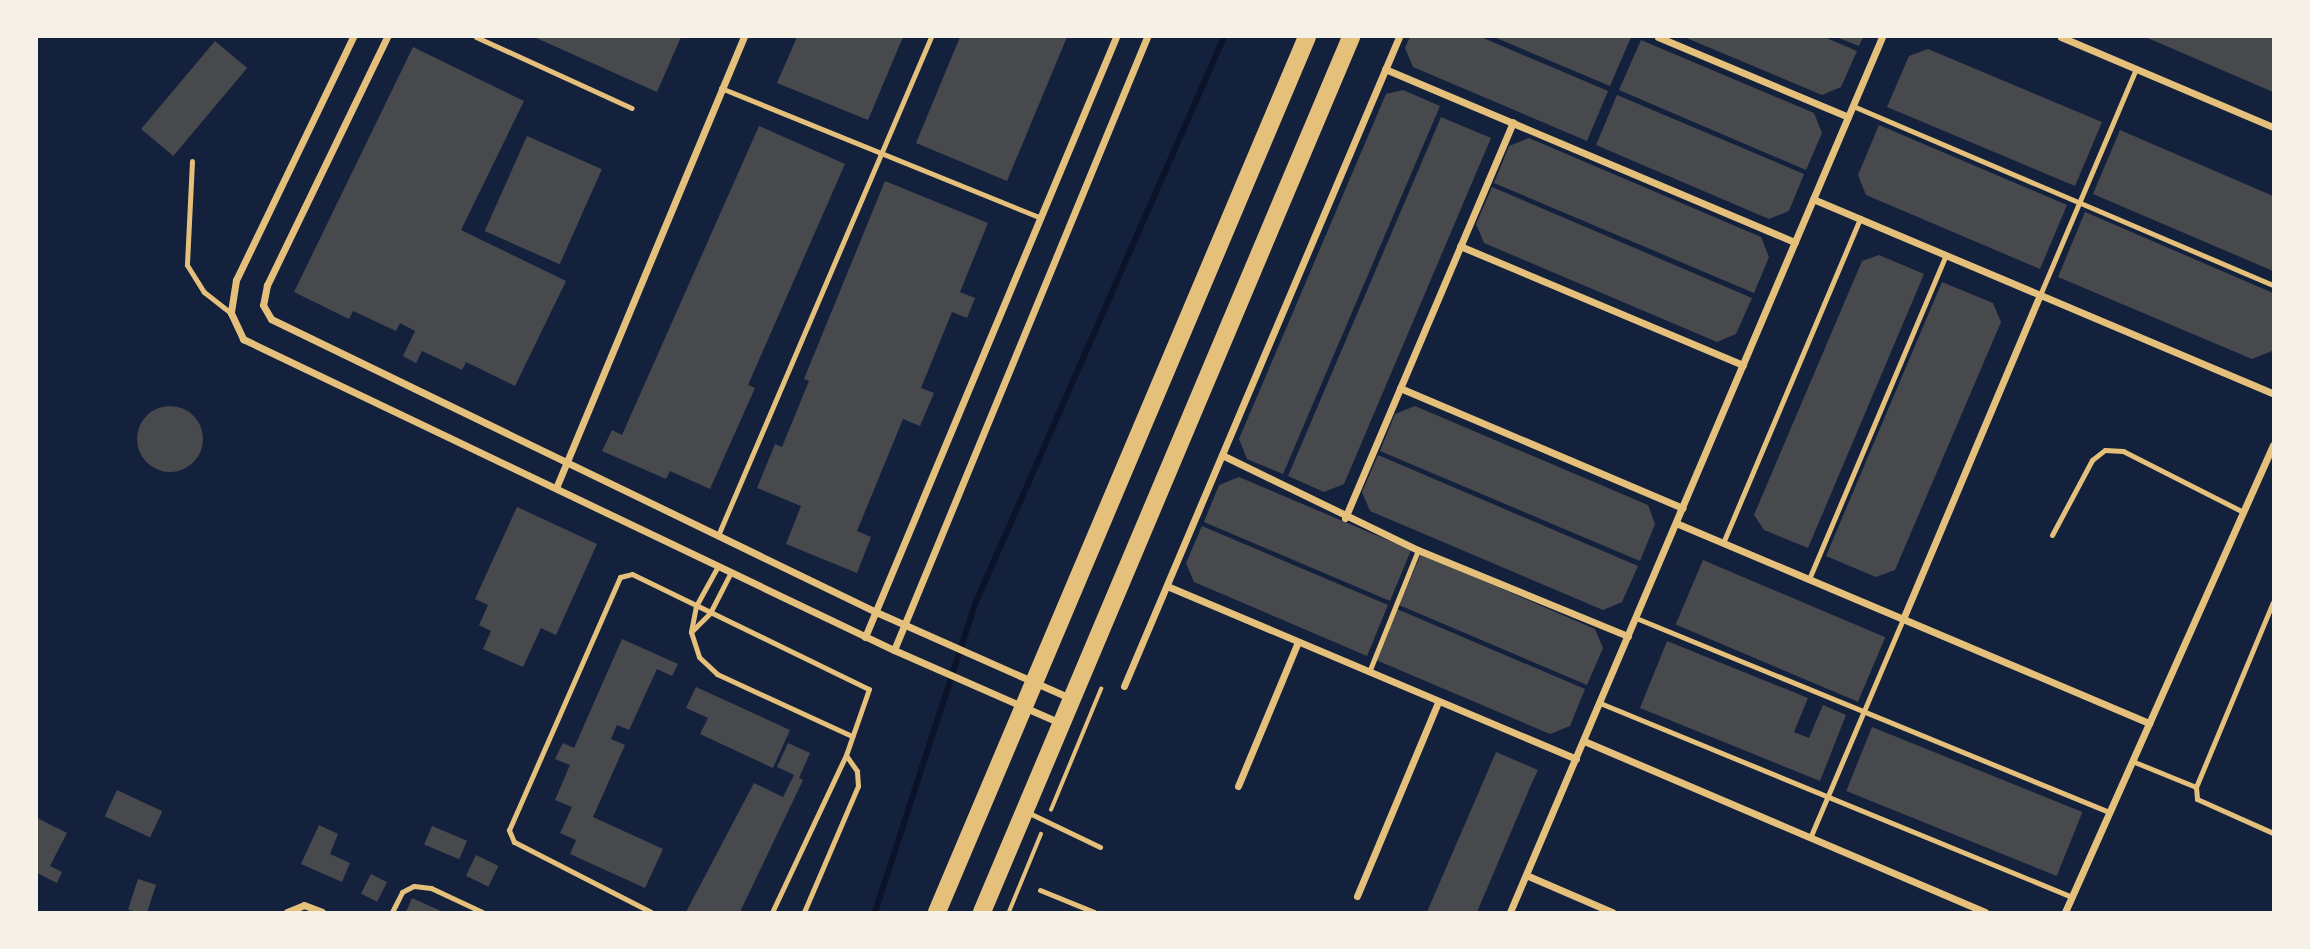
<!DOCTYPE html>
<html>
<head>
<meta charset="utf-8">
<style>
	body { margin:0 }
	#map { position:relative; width:2310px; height:949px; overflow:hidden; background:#14213d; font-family:Helvetica,sans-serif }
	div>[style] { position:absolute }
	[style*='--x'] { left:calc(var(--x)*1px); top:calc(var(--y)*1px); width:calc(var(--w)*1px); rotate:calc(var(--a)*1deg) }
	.stream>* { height:6px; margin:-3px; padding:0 3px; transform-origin:3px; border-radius:3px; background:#0b132b }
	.building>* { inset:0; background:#48494c; transform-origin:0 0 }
	.round { border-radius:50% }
	.path>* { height:3.5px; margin:-1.75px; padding:0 1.75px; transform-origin:1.75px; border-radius:1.75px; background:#e5c07b }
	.service>* { height:5px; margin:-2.5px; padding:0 2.5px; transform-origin:2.5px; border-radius:2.5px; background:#e5c07b }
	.minor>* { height:7px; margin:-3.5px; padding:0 3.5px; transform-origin:3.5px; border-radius:3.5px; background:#e5c07b }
	.primary>* { height:18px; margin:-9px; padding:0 9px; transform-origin:9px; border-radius:9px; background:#e5c07b }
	span { translate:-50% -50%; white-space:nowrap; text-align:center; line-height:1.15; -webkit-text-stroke:7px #f6f1e7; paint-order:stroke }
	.frame { position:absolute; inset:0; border:38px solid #f6f1e7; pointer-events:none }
</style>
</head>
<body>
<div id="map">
	<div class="stream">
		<i style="--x:875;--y:912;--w:326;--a:-72"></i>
		<i style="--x:976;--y:602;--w:617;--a:-66.3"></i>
	</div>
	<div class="building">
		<i style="clip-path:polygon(534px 37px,681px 37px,657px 92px)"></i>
		<i style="clip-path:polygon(797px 37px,903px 37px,868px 120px,777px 83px)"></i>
		<i style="clip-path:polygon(960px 37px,1067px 37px,1007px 181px,916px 143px)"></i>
		<i style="clip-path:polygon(1410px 37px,1481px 37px,1608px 91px,1587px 141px,1413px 67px,1405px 48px)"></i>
		<i style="clip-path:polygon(1494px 37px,1631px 37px,1610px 86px)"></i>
		<i style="clip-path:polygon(1684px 37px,1824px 37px,1857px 51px,1841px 87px,1822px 95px)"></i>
		<i style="clip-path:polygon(1836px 37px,1863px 37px,1859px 46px)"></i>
		<i style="clip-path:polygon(2145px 37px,2273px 37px,2273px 92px,2157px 42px)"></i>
		<i style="clip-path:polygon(1641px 40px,1814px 113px,1822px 133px,1806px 170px,1619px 90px)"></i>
		<i style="left:215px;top:41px;width:42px;height:115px;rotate:40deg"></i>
		<i style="clip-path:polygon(413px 47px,524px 101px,461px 230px,566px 281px,515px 386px,466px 362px,462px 370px,422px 351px,416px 363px,403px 356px,415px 331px,400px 323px,396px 331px,353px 311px,349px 319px,294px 292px)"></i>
		<i style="clip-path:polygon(1928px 49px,2102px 122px,2075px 186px,1887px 107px,1909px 56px)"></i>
		<i style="clip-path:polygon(1403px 90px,1440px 106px,1283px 474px,1247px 459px,1239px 439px,1386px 94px)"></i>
		<i style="clip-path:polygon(1617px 95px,1804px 174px,1789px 211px,1769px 219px,1596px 145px)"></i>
		<i style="clip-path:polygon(1441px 117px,1491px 138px,1344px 484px,1324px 492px,1288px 476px)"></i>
		<i style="clip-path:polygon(1879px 125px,2067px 205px,2040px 269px,1866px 195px,1858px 175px)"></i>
		<i style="clip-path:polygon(759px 126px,845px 164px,748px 385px,755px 388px,710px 489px,670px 471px,666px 479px,602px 451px,612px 430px,622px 435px)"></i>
		<i style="clip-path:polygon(2120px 130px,2273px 196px,2273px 271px,2093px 194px)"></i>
		<i style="left:527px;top:136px;width:82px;height:104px;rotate:24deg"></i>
		<i style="clip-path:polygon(1529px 138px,1761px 237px,1769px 257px,1754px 293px,1494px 183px,1509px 146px)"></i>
		<i style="clip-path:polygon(885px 181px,988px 223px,960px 292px,975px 298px,967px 318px,952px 312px,921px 388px,934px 393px,920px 426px,903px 419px,857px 531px,871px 537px,857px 573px,786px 544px,801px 506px,757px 488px,775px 444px,782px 447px,809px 381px,804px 379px)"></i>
		<i style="clip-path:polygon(1492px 187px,1752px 298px,1736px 334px,1717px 342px,1484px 243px,1476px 224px)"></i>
		<i style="clip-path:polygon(2085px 212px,2273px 293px,2272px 351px,2252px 359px,2058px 277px)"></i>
		<i style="clip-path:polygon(1879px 255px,1924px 274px,1808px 548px,1764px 530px,1754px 515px,1862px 261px)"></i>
		<i style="clip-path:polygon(1942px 282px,1993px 303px,2001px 322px,1895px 570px,1876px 577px,1826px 556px)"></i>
		<i style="clip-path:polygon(1415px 406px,1648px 505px,1655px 524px,1640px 561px,1380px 451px,1395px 414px)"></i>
		<i class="round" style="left:137px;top:406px;width:66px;height:66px"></i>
		<i style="clip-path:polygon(1378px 455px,1638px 566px,1622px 602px,1603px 610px,1370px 511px,1362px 492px)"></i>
		<i style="clip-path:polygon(1239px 477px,1411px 550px,1390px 601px,1204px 522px,1219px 485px)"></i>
		<i style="clip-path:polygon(517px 507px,597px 544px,556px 635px,541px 628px,523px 667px,483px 649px,491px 631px,479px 625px,488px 605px,475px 599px)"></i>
		<i style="clip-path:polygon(1202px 526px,1388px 605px,1367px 656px,1194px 582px,1186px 563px)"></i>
		<i style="clip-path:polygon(1421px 554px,1595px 629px,1603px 648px,1587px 685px,1399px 605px)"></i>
		<i style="left:1703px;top:560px;width:198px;height:70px;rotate:23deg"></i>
		<i style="clip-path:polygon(1397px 609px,1585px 689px,1570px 726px,1550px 734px,1376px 660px)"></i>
		<i style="clip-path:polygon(622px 639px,678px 664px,672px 676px,657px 669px,629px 730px,617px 725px,611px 739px,625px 745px,593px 817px,663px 849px,645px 888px,570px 854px,576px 840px,560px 833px,572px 807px,555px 800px,570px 765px,555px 759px,563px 743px,574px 748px)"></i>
		<i style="clip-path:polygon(1667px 641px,1808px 698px,1794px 732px,1809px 738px,1823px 705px,1846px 715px,1820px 781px,1640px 708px)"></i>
		<i style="clip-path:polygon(696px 687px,790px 730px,773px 768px,700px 734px,708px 718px,686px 708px)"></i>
		<i style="left:1872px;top:727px;width:227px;height:69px;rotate:22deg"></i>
		<i style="clip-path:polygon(788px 743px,810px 753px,799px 778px,803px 780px,740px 912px,686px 912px,754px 783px,783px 797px,794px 775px,777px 767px)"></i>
		<i style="clip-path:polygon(1496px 752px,1538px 770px,1531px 785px,1477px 912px,1427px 912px)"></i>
		<i style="left:117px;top:790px;width:50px;height:29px;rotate:25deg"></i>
		<i style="clip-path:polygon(37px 818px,67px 833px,50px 866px,62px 872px,57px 883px,37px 873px)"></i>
		<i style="clip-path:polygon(319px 825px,338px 834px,330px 854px,350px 863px,342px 882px,301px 864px)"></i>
		<i style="left:432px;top:826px;width:38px;height:20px;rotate:23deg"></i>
		<i style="left:476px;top:855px;width:25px;height:23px;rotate:26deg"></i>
		<i style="left:371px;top:874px;width:18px;height:22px;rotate:27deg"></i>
		<i style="left:138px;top:879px;width:19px;height:32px;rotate:18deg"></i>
		<i style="clip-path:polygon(412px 898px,443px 912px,406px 912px)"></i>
	</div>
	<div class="path">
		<i style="--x:1051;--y:810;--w:131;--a:-67.5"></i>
		<i style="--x:1009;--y:912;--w:84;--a:-67.7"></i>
	</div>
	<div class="service">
		<i style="--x:476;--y:37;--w:171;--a:24.5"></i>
		<i style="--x:721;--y:88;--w:343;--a:22.1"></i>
		<i style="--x:1853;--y:106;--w:457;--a:23.1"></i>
		<i style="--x:192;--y:161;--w:104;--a:92.8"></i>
		<i style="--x:187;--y:265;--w:32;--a:58"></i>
		<i style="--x:204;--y:292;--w:34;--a:38"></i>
		<i style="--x:2040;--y:295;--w:246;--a:-67"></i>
		<i style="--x:719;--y:533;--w:539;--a:-66.86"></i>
		<i style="--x:2052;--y:535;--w:85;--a:-61.9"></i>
		<i style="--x:2092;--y:460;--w:16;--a:-38"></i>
		<i style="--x:2105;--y:450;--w:18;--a:3"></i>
		<i style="--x:2123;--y:451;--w:135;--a:26.9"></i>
		<i style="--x:1723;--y:543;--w:353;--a:-67.1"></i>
		<i style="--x:718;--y:566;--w:46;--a:118.8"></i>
		<i style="--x:696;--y:606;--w:26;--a:101"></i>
		<i style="--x:691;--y:632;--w:26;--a:72"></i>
		<i style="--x:699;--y:657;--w:25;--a:43"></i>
		<i style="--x:717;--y:674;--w:149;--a:24.7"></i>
		<i style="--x:1809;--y:579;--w:352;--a:-67.1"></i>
		<i style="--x:1636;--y:618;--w:511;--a:22.3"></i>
		<i style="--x:691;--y:632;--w:27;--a:-45"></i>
		<i style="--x:710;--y:613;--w:46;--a:-62.9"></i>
		<i style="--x:1369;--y:672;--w:131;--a:-68.1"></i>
		<i style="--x:1600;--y:703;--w:510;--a:22.34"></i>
		<i style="--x:2132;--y:761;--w:69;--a:22.1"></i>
		<i style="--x:2196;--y:787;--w:200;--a:-67.4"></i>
		<i style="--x:2196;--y:787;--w:12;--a:85"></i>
		<i style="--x:2197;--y:799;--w:83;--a:24.1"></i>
		<i style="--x:1027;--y:812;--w:81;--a:25.6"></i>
		<i style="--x:1810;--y:838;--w:238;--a:-67"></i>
		<i style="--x:1040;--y:890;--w:58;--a:22.2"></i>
		<i style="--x:392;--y:912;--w:22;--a:-63"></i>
		<i style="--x:402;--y:892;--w:13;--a:-27"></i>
		<i style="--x:414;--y:886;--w:17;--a:7"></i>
		<i style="--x:431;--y:888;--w:56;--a:25.2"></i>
		<i style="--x:651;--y:912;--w:154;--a:-152.9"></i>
		<i style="--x:514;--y:842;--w:13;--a:-113"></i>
		<i style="--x:509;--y:830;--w:276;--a:-66.3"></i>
		<i style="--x:620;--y:577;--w:12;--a:-14"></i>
		<i style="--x:632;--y:574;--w:263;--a:25.9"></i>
		<i style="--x:869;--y:689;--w:70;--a:109.2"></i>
		<i style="--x:846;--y:755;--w:174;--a:115.2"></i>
		<i style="--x:804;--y:912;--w:137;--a:-66.8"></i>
		<i style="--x:858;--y:786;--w:15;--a:-94"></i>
		<i style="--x:857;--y:771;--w:19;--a:-125"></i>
	</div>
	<div class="minor">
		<i style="--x:353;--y:37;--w:270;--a:115.7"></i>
		<i style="--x:236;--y:280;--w:33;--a:99"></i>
		<i style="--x:231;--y:313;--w:29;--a:65"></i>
		<i style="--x:243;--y:339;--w:721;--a:25.54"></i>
		<i style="--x:894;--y:650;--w:181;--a:23.7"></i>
		<i style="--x:387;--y:37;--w:276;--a:115.8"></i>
		<i style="--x:267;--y:285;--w:20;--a:101"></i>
		<i style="--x:263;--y:305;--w:16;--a:60"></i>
		<i style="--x:271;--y:319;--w:672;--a:25.84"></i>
		<i style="--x:876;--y:612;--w:214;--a:23.9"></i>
		<i style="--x:1658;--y:37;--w:206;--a:22.8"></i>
		<i style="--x:2061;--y:37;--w:230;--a:23"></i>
		<i style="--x:1385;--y:69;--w:445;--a:22.9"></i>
		<i style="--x:1813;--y:199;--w:499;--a:22.9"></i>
		<i style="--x:1460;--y:246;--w:307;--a:22.8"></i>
		<i style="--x:1400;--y:388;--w:307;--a:23"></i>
		<i style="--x:1222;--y:455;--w:218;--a:25.9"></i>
		<i style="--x:1418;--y:550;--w:227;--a:22.3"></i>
		<i style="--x:556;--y:488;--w:489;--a:-67.4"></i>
		<i style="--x:1345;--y:518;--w:430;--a:-67"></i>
		<i style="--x:1676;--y:523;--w:514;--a:22.92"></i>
		<i style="--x:1167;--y:586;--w:444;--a:22.9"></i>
		<i style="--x:1903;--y:619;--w:352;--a:-67.1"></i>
		<i style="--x:865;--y:637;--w:650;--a:-67.3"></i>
		<i style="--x:894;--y:650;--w:663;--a:-67.57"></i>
		<i style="--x:1124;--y:686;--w:705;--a:-67.04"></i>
		<i style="--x:1584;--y:741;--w:436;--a:23.1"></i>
		<i style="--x:1238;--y:786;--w:156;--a:-67.4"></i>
		<i style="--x:1526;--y:875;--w:94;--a:23.3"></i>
		<i style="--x:1357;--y:896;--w:210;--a:-67.3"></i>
		<i style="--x:287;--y:912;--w:18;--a:-22"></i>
		<i style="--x:304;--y:905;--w:19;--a:21"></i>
		<i style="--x:1510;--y:912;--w:951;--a:-66.97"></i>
		<i style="--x:2065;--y:912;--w:511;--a:-65.99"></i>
	</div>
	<div class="primary">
		<i style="--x:937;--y:912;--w:950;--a:-67.08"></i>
		<i style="--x:982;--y:912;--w:950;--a:-67.13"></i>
	</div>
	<div class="frame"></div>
</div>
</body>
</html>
